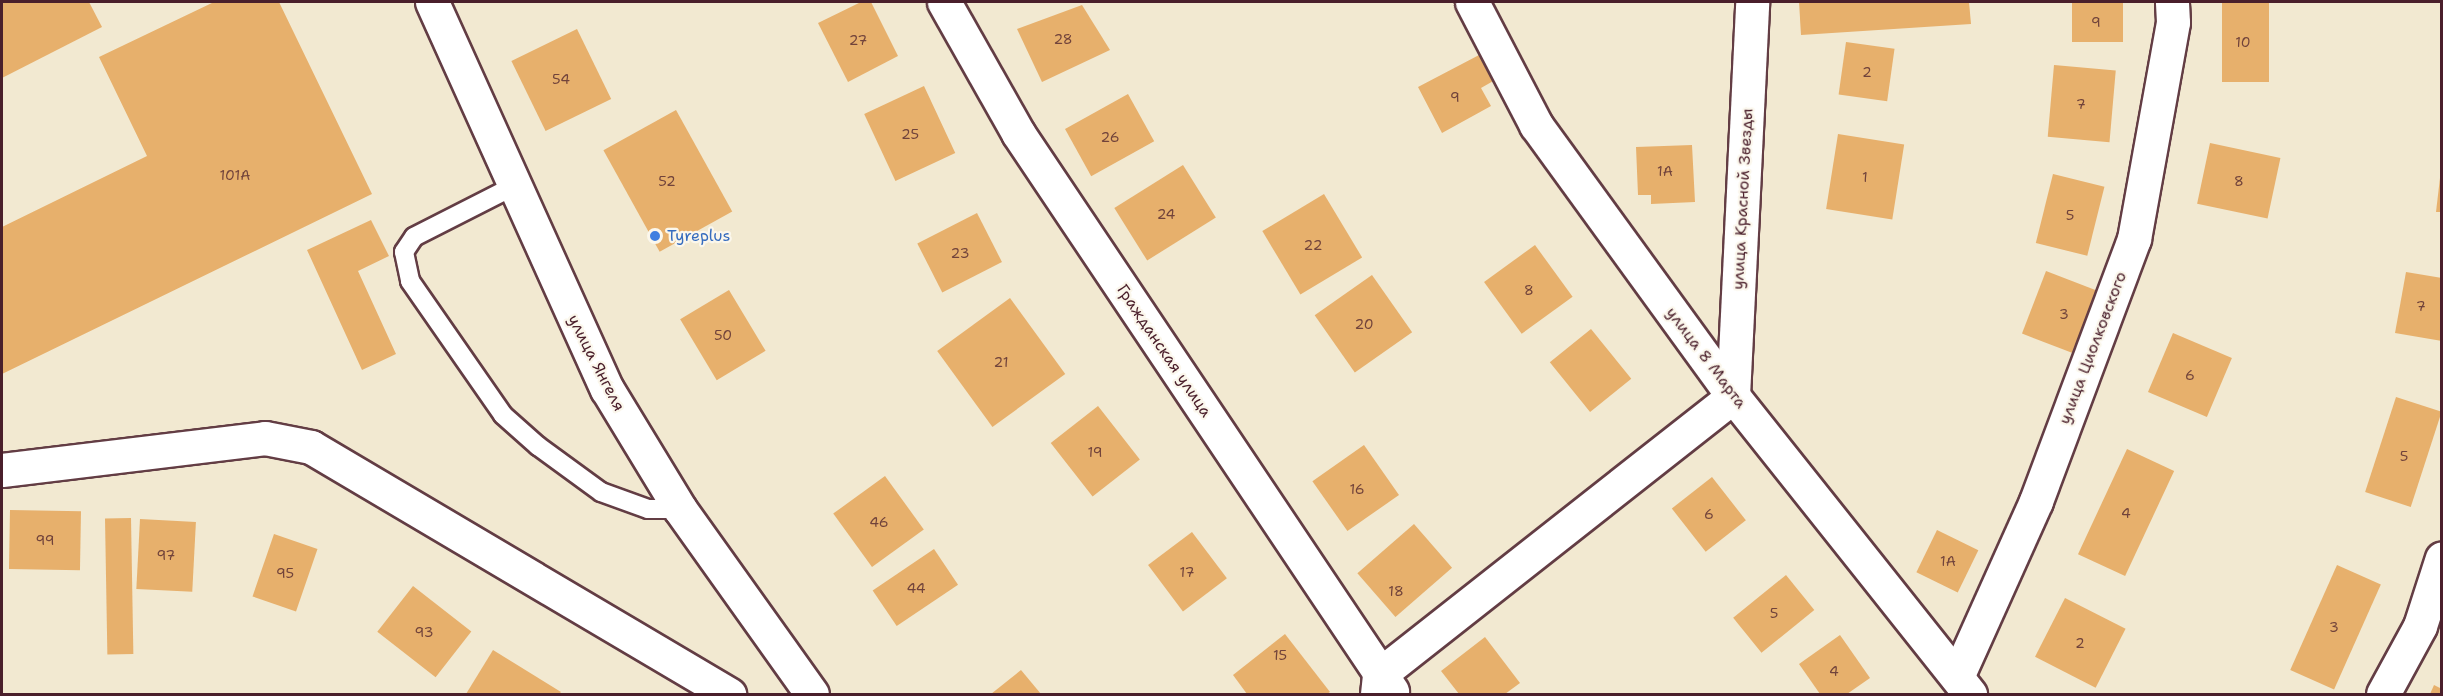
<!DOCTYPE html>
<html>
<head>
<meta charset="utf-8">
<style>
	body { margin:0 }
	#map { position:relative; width:2443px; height:696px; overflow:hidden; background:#f2e9d1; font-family:"Shantell Sans",sans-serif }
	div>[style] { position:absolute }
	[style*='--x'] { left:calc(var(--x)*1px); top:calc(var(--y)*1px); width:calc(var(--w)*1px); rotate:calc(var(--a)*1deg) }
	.building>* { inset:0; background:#e7b06c; transform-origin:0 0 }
	.roads { filter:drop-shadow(2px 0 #633d44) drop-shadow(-2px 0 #633d44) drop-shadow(0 2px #633d44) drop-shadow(0 -2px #633d44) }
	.service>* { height:18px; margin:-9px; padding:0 9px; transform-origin:9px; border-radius:9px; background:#fff }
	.minor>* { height:33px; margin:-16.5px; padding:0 16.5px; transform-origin:16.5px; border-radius:16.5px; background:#fff }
	.tertiary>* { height:33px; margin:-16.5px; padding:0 16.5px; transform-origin:16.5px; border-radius:16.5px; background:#fff }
	.dots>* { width:16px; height:16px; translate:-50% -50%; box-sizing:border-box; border:3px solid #fbf7ec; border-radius:50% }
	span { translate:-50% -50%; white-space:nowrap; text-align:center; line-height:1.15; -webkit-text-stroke:4.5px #fbf7ec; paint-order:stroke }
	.number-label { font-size:14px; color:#71433b }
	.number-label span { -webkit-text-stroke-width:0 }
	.street-label { font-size:16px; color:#4a1f2b }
	.shop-label { font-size:16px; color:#366cbe }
	.left { translate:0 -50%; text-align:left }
	.frame { position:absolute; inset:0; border:3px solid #4a1f2b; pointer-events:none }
</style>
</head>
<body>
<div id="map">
	<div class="building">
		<i style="clip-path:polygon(2px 2px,89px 2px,102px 27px,2px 78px)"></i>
		<i style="clip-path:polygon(214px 2px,279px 2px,372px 194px,2px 374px,2px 227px,147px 156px,99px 57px)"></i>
		<i style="clip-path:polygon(861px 2px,871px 2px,898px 56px,848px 82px,818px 23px)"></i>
		<i style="clip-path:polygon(1799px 2px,1969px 2px,1971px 24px,1801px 35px)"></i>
		<i style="left:2072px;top:2px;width:51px;height:40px"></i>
		<i style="left:2222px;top:2px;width:47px;height:80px"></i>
		<i style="clip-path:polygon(1082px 5px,1110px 50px,1042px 82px,1017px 29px)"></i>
		<i style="left:577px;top:29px;width:78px;height:73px;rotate:64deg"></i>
		<i style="left:1846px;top:42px;width:49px;height:53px;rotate:8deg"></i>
		<i style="clip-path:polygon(1481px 54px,1495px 80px,1481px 88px,1491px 106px,1442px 133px,1418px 87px)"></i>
		<i style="left:2054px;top:65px;width:62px;height:72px;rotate:5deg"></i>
		<i style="left:924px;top:86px;width:74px;height:66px;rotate:65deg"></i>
		<i style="left:1128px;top:94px;width:54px;height:72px;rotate:61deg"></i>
		<i style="left:676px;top:110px;width:116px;height:83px;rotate:61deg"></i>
		<i style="left:1838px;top:134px;width:67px;height:76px;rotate:9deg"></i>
		<i style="left:2210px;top:143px;width:72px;height:62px;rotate:12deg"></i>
		<i style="clip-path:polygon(1692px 145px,1695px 202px,1651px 204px,1651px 195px,1638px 195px,1636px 147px)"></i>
		<i style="left:1183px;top:165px;width:62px;height:81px;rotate:58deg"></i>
		<i style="left:2053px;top:174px;width:53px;height:71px;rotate:14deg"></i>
		<i style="clip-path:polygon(2440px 178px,2442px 178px,2442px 212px,2436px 212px)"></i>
		<i style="left:1324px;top:194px;width:74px;height:72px;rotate:59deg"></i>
		<i style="left:977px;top:213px;width:55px;height:67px;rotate:63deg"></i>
		<i style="clip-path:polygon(371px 220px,389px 256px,358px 271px,396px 354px,362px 370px,307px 250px)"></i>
		<i style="left:1535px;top:245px;width:64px;height:63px;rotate:54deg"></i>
		<i style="left:2046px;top:271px;width:64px;height:67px;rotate:21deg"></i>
		<i style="clip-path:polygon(2406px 272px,2442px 278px,2442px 341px,2395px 333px)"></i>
		<i style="left:1372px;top:275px;width:70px;height:70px;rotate:55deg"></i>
		<i style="left:729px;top:290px;width:71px;height:57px;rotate:59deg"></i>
		<i style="left:1010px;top:298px;width:94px;height:90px;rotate:54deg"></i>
		<i style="left:1591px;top:329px;width:64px;height:53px;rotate:51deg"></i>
		<i style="left:2173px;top:333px;width:64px;height:64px;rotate:23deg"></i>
		<i style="left:2396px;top:397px;width:48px;height:100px;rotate:18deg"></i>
		<i style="left:1098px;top:406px;width:68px;height:60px;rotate:52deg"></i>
		<i style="left:1364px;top:445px;width:61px;height:63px;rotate:55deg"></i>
		<i style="left:2127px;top:449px;width:52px;height:116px;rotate:25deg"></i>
		<i style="left:885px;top:476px;width:66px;height:64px;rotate:54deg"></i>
		<i style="left:1712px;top:477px;width:55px;height:51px;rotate:52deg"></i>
		<i style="left:10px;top:510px;width:71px;height:59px;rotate:1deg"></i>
		<i style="left:131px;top:518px;width:136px;height:26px;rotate:89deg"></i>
		<i style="left:140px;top:519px;width:56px;height:70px;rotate:3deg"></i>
		<i style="left:1414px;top:524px;width:58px;height:75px;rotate:49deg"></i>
		<i style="left:1937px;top:530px;width:46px;height:47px;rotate:26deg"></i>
		<i style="left:1192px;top:532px;width:58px;height:55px;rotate:53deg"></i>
		<i style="left:274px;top:534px;width:46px;height:66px;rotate:19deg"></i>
		<i style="left:934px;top:549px;width:43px;height:74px;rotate:56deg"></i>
		<i style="left:2337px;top:565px;width:48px;height:115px;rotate:24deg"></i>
		<i style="left:1786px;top:575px;width:45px;height:68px;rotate:51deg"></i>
		<i style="left:413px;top:586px;width:74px;height:58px;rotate:38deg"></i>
		<i style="left:2065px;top:598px;width:68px;height:66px;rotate:27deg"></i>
		<i style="clip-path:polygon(1285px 634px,1330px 692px,1327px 694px,1247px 694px,1233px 675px)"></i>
		<i style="clip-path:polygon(1840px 635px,1870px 678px,1847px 694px,1820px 694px,1799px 664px)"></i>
		<i style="clip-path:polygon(1485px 637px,1520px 683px,1505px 694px,1459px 694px,1441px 671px)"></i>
		<i style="clip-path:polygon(493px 650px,561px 692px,559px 694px,466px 694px)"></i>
		<i style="clip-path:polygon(1021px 670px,1041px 694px,991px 694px)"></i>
		<i style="clip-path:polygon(2434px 685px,2442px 689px,2442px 694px,2430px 694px)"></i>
	</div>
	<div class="roads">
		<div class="service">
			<i style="--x:514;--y:186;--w:112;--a:153"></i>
			<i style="--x:414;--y:237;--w:18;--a:124"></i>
			<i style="--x:404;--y:252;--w:30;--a:78"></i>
			<i style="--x:410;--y:281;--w:163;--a:55.2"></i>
			<i style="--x:503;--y:415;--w:47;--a:41.5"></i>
			<i style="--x:538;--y:446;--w:78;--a:36.1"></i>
			<i style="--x:601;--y:492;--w:50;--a:19.9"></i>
			<i style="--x:648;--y:509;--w:32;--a:0"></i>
		</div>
		<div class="minor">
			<i style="--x:944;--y:2;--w:150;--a:60.5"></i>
			<i style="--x:1018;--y:133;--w:672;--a:56.17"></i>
			<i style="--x:1472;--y:2;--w:139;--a:62.5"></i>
			<i style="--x:1536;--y:125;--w:335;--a:54"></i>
			<i style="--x:1733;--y:396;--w:381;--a:51.5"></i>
			<i style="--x:2;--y:470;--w:265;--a:-6.9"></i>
			<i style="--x:265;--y:438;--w:47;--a:11.1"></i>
			<i style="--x:311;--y:447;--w:486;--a:30.6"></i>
			<i style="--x:1957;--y:677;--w:193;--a:-65.8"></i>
			<i style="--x:2036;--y:501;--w:280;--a:-69.5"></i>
			<i style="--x:2134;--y:239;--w:220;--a:-79.8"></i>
			<i style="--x:2173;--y:22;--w:20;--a:-93"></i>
			<i style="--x:1377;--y:694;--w:19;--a:-84"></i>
			<i style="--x:1379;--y:675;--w:451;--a:-38.2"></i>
			<i style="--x:1733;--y:396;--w:394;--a:-87.2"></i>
			<i style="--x:2383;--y:694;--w:77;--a:-61.4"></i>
			<i style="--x:2420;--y:626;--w:71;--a:-72.1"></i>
		</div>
		<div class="tertiary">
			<i style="--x:432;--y:2;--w:425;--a:65.7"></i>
			<i style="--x:607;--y:389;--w:140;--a:58.7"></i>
			<i style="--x:680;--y:509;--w:227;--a:54.5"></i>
		</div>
	</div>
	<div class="dots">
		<i style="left:655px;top:236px;background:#3f7fe0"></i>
	</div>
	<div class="number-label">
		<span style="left:2096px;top:22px">9</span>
		<span style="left:1063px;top:39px">28</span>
		<span style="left:858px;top:40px">27</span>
		<span style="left:2243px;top:42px">10</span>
		<span style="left:1867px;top:72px">2</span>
		<span style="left:561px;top:79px">54</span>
		<span style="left:1455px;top:97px">9</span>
		<span style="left:2081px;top:104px">7</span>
		<span style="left:910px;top:134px">25</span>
		<span style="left:1110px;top:137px">26</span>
		<span style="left:1665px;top:171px">1А</span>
		<span style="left:235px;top:175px">101А</span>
		<span style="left:1865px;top:177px">1</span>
		<span style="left:667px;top:181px">52</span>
		<span style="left:2239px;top:181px">8</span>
		<span style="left:1166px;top:214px">24</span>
		<span style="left:2070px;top:215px">5</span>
		<span style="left:1313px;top:245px">22</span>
		<span style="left:960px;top:253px">23</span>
		<span style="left:1529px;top:290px">8</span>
		<span style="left:2421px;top:306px">7</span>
		<span style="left:2064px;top:314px">3</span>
		<span style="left:1364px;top:324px">20</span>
		<span style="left:723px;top:335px">50</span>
		<span style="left:1001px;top:362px">21</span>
		<span style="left:2190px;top:375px">6</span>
		<span style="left:1095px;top:452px">19</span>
		<span style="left:2404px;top:456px">5</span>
		<span style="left:1357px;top:489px">16</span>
		<span style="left:2126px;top:513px">4</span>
		<span style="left:1709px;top:514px">6</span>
		<span style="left:879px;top:522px">46</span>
		<span style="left:45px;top:540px">99</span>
		<span style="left:166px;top:555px">97</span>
		<span style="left:1948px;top:561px">1А</span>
		<span style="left:1187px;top:572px">17</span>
		<span style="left:285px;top:573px">95</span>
		<span style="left:916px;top:588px">44</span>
		<span style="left:1396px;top:591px">18</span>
		<span style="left:1774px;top:613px">5</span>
		<span style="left:2334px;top:627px">3</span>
		<span style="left:424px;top:632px">93</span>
		<span style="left:2080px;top:643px">2</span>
		<span style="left:1280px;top:655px">15</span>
		<span style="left:1834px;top:671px">4</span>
	</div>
	<div class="street-label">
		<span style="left:1743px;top:199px;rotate:-87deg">улица Красной Звезды</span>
		<span style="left:2093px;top:348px;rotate:-69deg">улица Циолковского</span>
		<span style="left:1164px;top:351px;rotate:56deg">Гражданская улица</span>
		<span style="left:1706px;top:358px;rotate:53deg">улица 8 Марта</span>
		<span style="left:596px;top:363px;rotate:63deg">улица Янгеля</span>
	</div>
	<div class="shop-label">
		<span class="left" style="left:667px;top:236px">Tyreplus</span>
	</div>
	<div class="frame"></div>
</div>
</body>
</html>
